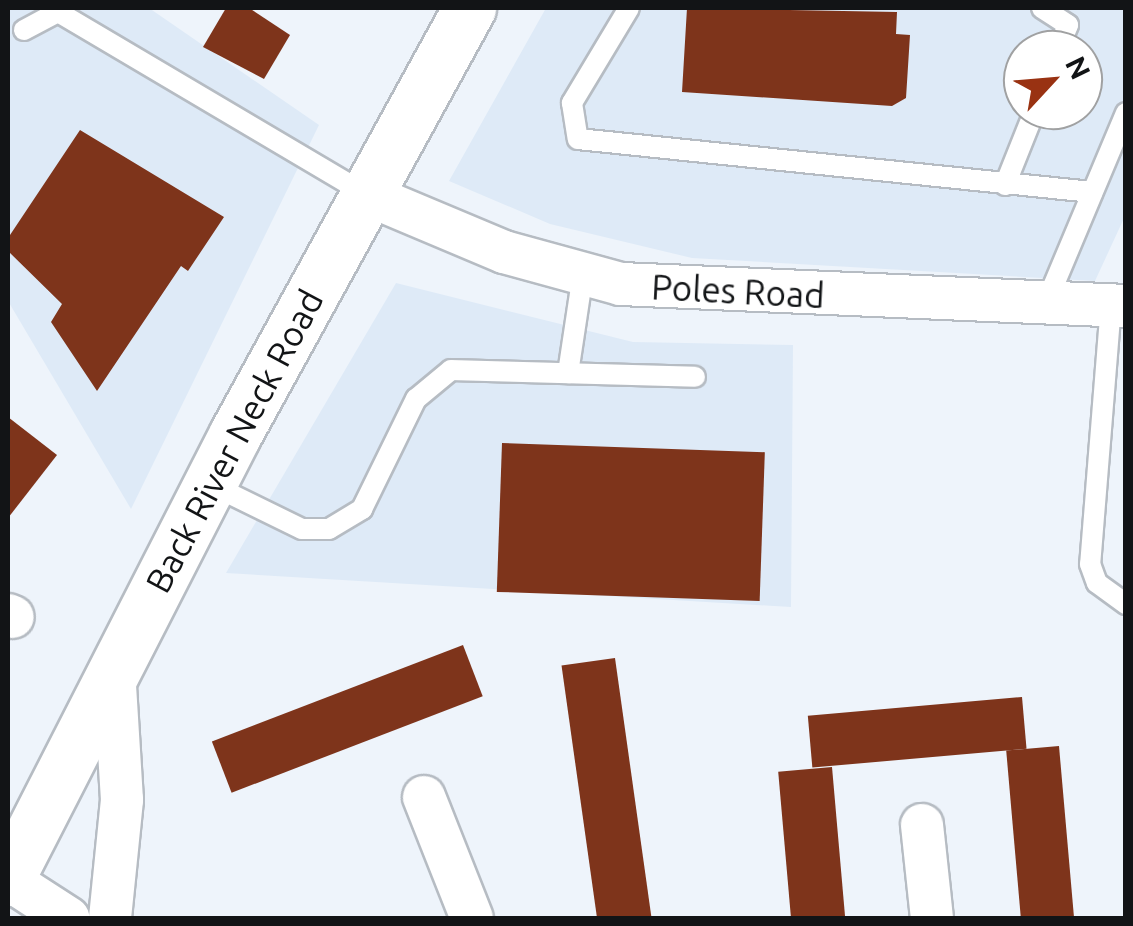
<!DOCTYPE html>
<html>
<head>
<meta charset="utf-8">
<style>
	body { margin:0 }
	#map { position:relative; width:1133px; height:926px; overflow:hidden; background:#eef4fb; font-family:Ubuntu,sans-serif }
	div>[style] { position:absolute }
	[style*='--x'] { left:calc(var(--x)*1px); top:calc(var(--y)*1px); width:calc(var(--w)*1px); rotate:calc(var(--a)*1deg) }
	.built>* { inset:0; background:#deeaf7 }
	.building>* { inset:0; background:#7e341b; transform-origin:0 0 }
	.roads { filter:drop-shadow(2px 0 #b6bcc3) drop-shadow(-2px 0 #b6bcc3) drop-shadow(0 2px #b6bcc3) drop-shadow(0 -2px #b6bcc3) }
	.service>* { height:20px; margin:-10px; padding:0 10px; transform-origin:10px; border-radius:10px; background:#fff }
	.minor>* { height:42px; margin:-21px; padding:0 21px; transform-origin:21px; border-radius:21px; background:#fff }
	.tertiary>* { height:52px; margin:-26px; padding:0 26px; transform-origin:26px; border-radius:26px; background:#fff }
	span { translate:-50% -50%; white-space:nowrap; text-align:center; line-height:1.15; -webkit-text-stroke:10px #fff; paint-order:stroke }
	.street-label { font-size:35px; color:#121416 }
	.frame { position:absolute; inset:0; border:10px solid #121416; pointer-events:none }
	.north { position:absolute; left:1003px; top:30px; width:100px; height:100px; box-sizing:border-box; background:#fff; border:2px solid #a0a1a2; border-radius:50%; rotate:64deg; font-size:28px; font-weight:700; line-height:40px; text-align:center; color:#121416 }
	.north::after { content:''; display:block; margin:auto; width:35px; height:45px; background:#993212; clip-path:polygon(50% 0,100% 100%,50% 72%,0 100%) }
</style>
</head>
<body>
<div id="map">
	<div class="built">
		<i style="clip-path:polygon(8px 8px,149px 8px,319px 125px,131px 509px,8px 301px)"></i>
		<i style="clip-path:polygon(evenodd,546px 8px,1125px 8px,1125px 216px,1095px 281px,692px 258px,550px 224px,449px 181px,546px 8px,1023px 50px,1083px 50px,1083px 110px,1023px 110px,1023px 50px)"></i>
		<i style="clip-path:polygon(396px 283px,633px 342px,793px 345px,791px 607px,226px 573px)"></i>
	</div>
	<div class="building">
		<i style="clip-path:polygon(226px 8px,249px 8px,290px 35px,264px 79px,203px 47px)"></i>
		<i style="clip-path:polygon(687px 8px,897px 12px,896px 34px,910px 35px,906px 98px,892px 106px,682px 92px)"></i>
		<i style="clip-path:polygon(80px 130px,224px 217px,188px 271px,181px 266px,97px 391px,51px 322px,62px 304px,8px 251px,8px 238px)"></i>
		<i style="clip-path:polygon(8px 417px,57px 455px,8px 518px)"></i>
		<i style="left:502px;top:443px;width:263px;height:149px;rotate:2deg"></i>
		<i style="left:463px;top:645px;width:55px;height:269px;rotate:69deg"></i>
		<i style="left:615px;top:658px;width:262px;height:54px;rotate:82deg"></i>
		<i style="left:1022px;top:697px;width:52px;height:215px;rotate:85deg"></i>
		<i style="left:1059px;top:746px;width:173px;height:53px;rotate:85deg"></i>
		<i style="left:832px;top:767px;width:152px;height:54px;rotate:85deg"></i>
	</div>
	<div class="roads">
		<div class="service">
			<i style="--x:629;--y:8;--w:111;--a:121"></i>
			<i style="--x:572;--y:103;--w:36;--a:81"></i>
			<i style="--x:578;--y:139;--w:517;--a:5.89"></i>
			<i style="--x:1042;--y:8;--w:31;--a:33"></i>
			<i style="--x:1068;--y:25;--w:27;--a:112"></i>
			<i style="--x:24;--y:30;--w:38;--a:-28"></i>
			<i style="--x:58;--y:12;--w:358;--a:30.6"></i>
			<i style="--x:1005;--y:185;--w:81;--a:-68.2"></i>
			<i style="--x:1047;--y:301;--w:204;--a:-67.2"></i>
			<i style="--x:1111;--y:305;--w:260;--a:94.6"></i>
			<i style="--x:1090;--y:564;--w:20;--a:70"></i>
			<i style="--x:1097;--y:583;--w:36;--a:36"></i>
			<i style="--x:568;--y:373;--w:100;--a:-81.4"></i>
			<i style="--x:212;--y:485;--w:100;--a:26.1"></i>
			<i style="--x:302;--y:529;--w:27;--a:0"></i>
			<i style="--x:329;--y:529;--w:39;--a:-31"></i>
			<i style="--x:362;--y:509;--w:123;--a:-63.9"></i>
			<i style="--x:416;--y:399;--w:45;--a:-39.6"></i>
			<i style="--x:451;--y:370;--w:244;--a:1.6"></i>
		</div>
		<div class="minor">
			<i style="--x:366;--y:194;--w:150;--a:22.8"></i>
			<i style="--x:504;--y:252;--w:121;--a:15.3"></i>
			<i style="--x:621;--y:284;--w:505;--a:2.49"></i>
			<i style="--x:8;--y:615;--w:5;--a:22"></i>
			<i style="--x:424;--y:797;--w:130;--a:68.4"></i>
			<i style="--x:922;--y:825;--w:94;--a:83.9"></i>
			<i style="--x:8;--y:879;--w:72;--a:33"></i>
			<i style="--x:110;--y:918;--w:119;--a:-84.2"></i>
			<i style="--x:122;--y:800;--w:132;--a:-93.5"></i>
		</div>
		<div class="tertiary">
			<i style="--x:8;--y:880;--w:501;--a:-62.92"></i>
			<i style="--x:236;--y:434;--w:486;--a:-61.2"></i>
		</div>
	</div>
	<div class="street-label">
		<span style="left:738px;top:291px;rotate:3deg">Poles Road</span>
		<span style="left:234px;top:441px;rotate:-62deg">Back River Neck Road</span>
	</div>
	<div class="frame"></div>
	<div class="north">N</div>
</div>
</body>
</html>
